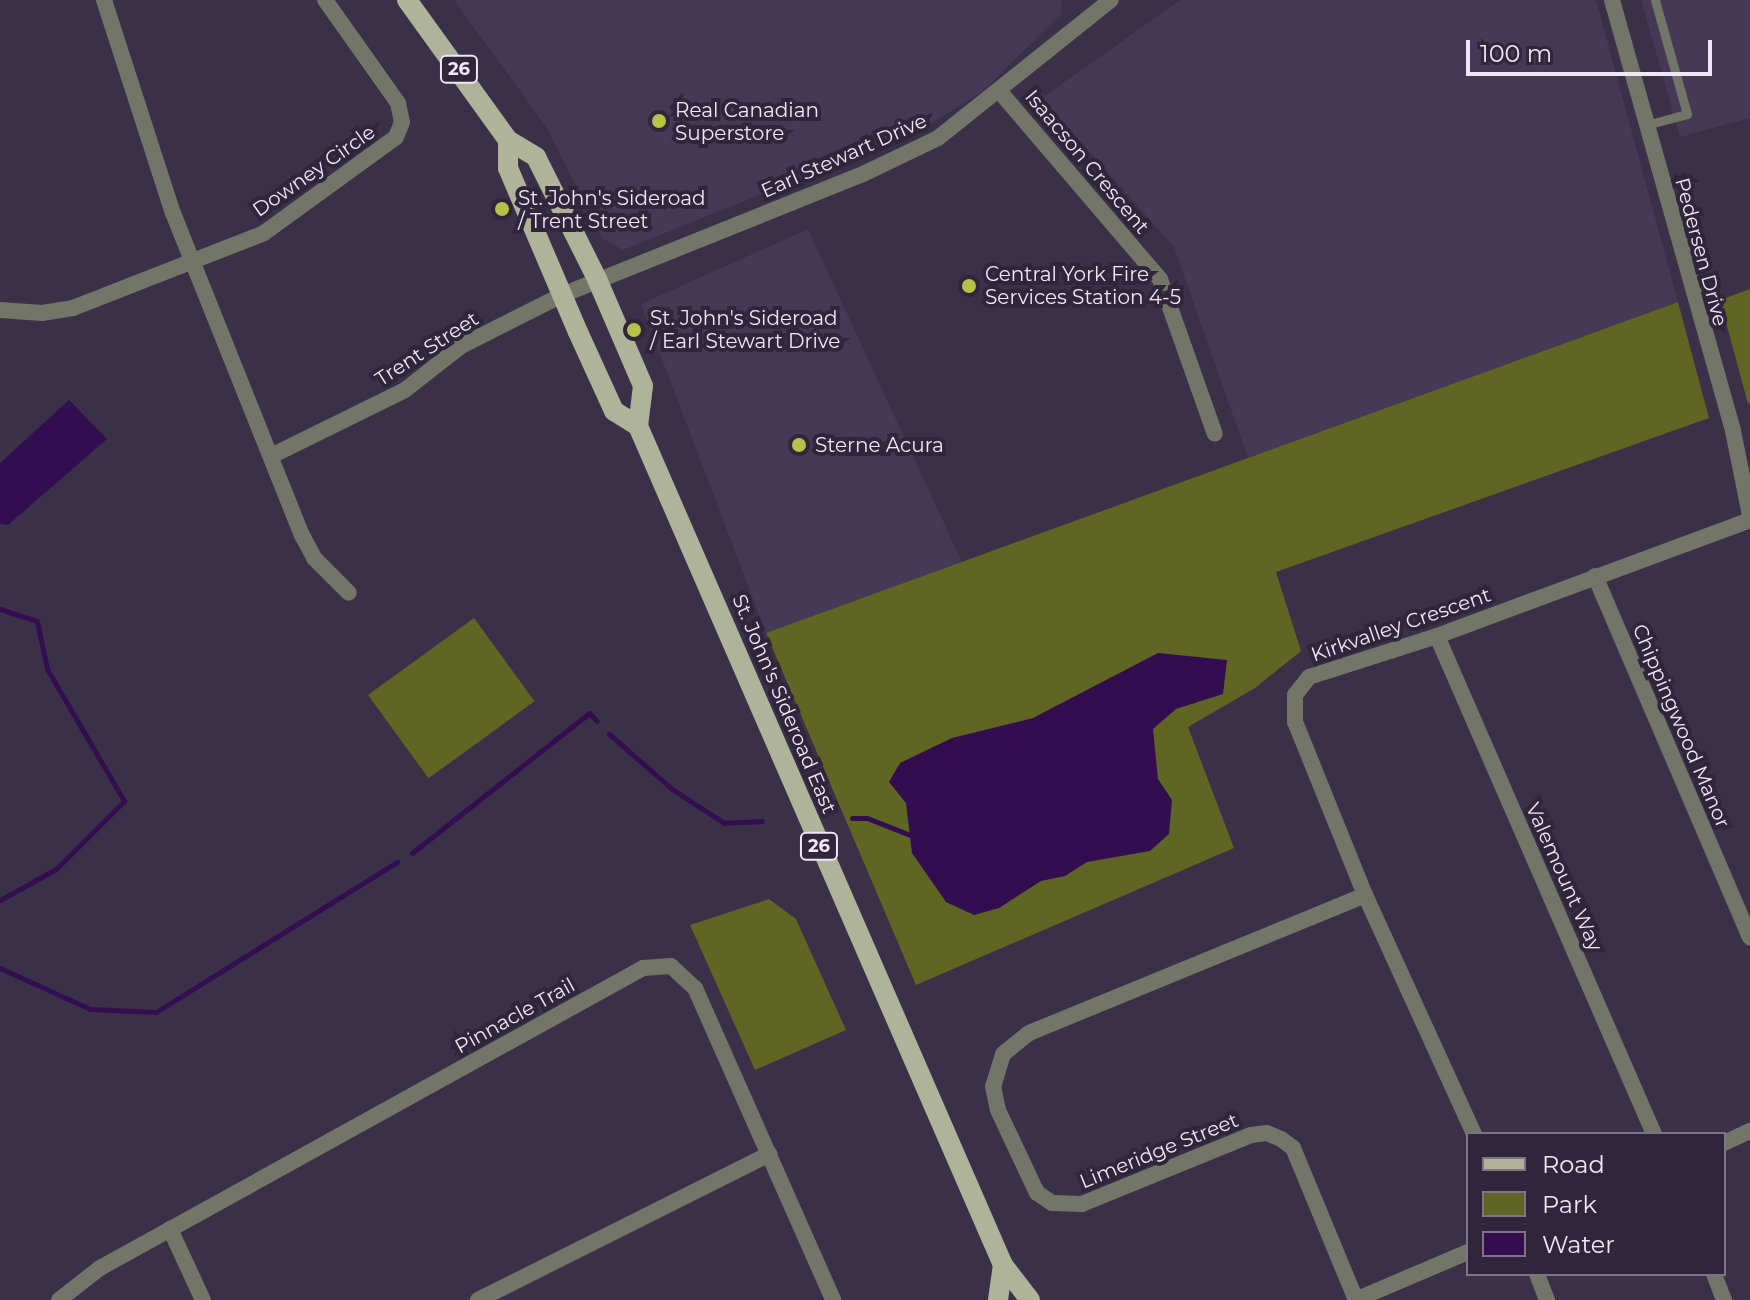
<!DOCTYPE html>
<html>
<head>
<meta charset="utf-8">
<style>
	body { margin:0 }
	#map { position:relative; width:1750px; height:1300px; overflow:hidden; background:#3a3047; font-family:Montserrat,sans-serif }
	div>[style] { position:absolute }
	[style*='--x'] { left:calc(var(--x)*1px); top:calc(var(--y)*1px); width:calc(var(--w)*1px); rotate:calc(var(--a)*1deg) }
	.built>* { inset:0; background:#453955 }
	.green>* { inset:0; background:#5f6522; transform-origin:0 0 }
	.water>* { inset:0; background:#320e50 }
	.stream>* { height:5px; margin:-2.5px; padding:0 2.5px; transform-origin:2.5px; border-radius:2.5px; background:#320e50 }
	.lane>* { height:9px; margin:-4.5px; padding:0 4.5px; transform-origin:4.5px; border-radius:4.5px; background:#737568 }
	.street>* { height:16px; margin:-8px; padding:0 8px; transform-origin:8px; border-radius:8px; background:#737568 }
	.primary>* { height:20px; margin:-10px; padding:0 10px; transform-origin:10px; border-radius:10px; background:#afb399 }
	.dots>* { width:22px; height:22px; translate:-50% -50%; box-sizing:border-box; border:4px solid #30263c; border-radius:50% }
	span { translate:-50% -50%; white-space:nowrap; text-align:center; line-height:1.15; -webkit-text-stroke:8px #30263c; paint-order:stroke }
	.shield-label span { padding:2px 6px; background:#30263c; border:2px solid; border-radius:6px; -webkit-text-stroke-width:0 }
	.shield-label { font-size:18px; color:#ede7f6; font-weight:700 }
	.poi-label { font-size:20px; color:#ede7f6 }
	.left { translate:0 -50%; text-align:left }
	.street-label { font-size:20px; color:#ede7f6 }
	.legend { position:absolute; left:1466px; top:1132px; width:260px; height:144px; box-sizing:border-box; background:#30263c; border:2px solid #7c7386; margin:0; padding:10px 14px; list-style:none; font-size:24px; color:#ede7f6 }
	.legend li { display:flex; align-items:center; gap:16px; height:40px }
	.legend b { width:40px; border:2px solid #7c7386 }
	.scale { position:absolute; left:1466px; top:40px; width:246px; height:36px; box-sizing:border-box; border:4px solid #ede7f6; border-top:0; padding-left:10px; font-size:24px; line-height:28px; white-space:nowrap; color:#ede7f6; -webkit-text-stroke:6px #30263c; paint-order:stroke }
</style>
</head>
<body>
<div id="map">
	<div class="built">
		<i style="clip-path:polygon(454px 0,1061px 0,1061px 14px,983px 91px,919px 131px,623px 250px,602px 238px,547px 128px)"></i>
		<i style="clip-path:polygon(1180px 0,1596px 0,1678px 302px,1248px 458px,1174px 247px,1042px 98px)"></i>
		<i style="clip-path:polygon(1641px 0,1750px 0,1750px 118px,1680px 137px)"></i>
		<i style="clip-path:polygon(808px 229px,962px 562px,766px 633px,641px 304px)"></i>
	</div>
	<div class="green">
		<i style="clip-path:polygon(1750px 289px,1750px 403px,1748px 404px,1720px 300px)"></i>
		<i style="clip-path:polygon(1678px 302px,1709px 418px,1276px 572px,1301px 651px,1255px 688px,1188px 727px,1234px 848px,916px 985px,766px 633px)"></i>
		<i style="left:474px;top:618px;width:103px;height:131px;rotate:54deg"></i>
		<i style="clip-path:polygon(769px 899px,796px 919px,846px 1030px,755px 1070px,690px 925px)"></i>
	</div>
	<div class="water">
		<i style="clip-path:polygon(69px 400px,107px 439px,8px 525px,0 524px,0 463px)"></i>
		<i style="clip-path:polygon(1158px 653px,1227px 660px,1223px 694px,1176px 709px,1153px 729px,1158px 779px,1172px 800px,1169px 834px,1150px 851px,1087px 862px,1065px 876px,1041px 881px,999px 908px,974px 915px,946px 902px,912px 853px,906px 803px,889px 782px,900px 763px,952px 738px,1033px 718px)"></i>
	</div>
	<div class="stream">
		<i style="--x:0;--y:609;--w:39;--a:18"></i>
		<i style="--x:37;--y:621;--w:49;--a:78.2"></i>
		<i style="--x:47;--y:669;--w:153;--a:59.7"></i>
		<i style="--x:124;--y:801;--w:96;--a:135"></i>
		<i style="--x:56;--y:869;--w:64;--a:151"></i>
		<i style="--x:609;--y:734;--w:84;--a:41.1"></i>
		<i style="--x:672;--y:789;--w:62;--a:33.2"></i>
		<i style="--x:724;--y:823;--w:38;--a:-3"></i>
		<i style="--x:852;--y:818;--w:15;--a:0"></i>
		<i style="--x:867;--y:818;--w:46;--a:21.6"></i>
		<i style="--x:412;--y:853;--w:226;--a:-38.3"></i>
		<i style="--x:589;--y:713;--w:11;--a:45"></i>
		<i style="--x:0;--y:968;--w:99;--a:24.5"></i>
		<i style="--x:90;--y:1009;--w:66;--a:2.6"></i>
		<i style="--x:156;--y:1012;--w:284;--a:-31.9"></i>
	</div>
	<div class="lane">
		<i style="--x:1646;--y:125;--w:42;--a:-15"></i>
		<i style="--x:1687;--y:114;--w:118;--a:-105.7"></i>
	</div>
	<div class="street">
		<i style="--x:104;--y:0;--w:224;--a:72.1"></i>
		<i style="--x:173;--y:213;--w:347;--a:68.2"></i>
		<i style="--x:302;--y:535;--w:26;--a:62"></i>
		<i style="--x:314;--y:558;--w:49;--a:45"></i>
		<i style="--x:1612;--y:0;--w:448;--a:74.3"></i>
		<i style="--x:1733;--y:431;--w:86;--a:78.6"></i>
		<i style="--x:1001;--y:93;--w:245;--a:49.5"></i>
		<i style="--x:1160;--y:279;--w:164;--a:70.5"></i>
		<i style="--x:0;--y:310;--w:42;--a:4.1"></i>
		<i style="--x:42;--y:313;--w:31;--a:-9"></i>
		<i style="--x:73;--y:308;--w:205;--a:-21.4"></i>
		<i style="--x:264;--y:233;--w:163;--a:-36"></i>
		<i style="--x:396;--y:137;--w:16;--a:-68"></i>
		<i style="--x:402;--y:122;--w:19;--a:-102"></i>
		<i style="--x:398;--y:103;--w:126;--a:-125.3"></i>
		<i style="--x:271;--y:456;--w:149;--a:-26.2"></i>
		<i style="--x:405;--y:390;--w:71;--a:-38.2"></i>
		<i style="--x:461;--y:346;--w:113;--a:-26.8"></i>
		<i style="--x:562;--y:295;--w:324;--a:-21.9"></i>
		<i style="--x:863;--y:174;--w:83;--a:-25.6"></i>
		<i style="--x:938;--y:138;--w:221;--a:-38.6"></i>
		<i style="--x:1595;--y:576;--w:393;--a:66.8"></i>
		<i style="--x:1437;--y:636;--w:543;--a:66.46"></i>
		<i style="--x:1474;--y:1134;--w:263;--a:-114.5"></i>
		<i style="--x:1365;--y:895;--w:187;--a:-112"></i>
		<i style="--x:1295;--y:722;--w:27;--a:-90"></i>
		<i style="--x:1295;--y:695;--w:23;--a:-52"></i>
		<i style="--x:1309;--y:677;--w:134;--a:-17.8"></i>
		<i style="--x:1437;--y:636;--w:334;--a:-20.3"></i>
		<i style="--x:1724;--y:1143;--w:29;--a:-25"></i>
		<i style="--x:170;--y:1229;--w:78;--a:65.1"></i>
		<i style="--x:1537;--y:1274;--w:28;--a:69"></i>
		<i style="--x:1714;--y:1274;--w:28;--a:69"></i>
		<i style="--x:59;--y:1300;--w:52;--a:-38"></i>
		<i style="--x:100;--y:1268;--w:620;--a:-28.92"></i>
		<i style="--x:643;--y:968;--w:28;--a:-4"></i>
		<i style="--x:671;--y:966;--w:33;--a:43"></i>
		<i style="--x:695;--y:988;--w:341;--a:66.1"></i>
		<i style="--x:478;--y:1300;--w:326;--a:-26.6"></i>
		<i style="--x:1355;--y:1300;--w:123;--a:-23"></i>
		<i style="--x:1356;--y:1300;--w:165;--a:-112.5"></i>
		<i style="--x:1293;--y:1148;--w:15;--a:-143"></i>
		<i style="--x:1281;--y:1139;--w:15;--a:-157"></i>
		<i style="--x:1267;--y:1133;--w:16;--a:173"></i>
		<i style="--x:1251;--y:1135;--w:183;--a:157.8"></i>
		<i style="--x:1082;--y:1204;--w:30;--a:-178"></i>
		<i style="--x:1052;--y:1203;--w:18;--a:-146"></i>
		<i style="--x:1037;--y:1193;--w:92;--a:-115.2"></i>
		<i style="--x:998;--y:1110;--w:24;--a:-102"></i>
		<i style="--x:993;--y:1087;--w:34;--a:-73"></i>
		<i style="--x:1003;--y:1054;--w:33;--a:-39"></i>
		<i style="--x:1029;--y:1033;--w:363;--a:-22.3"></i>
	</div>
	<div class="primary">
		<i style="--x:407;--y:0;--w:173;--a:54.2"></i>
		<i style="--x:508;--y:140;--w:33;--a:31"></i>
		<i style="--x:536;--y:157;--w:136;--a:63.4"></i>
		<i style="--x:597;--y:279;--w:116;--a:66.7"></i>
		<i style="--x:643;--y:386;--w:40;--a:97.1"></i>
		<i style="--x:638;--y:426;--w:915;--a:66.49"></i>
		<i style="--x:1003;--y:1265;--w:44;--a:52.4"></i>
		<i style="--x:508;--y:140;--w:28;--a:90"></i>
		<i style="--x:508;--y:168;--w:178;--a:66.9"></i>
		<i style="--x:578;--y:332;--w:87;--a:65.5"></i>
		<i style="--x:614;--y:411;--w:28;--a:32"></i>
		<i style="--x:998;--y:1300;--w:35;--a:-82"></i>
	</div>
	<div class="dots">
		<i style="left:659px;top:121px;background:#b6c148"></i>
		<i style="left:502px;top:209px;background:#b6c148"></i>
		<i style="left:969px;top:286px;background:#b6c148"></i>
		<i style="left:634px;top:330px;background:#b6c148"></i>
		<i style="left:799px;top:445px;background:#b6c148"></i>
	</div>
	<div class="shield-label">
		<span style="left:459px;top:69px">26</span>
		<span style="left:819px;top:846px">26</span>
	</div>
	<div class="poi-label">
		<span class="left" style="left:675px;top:122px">Real Canadian<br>Superstore</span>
		<span class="left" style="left:518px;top:210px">St. John's Sideroad<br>/ Trent Street</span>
		<span class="left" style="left:985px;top:286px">Central York Fire<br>Services Station 4-5</span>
		<span class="left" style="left:650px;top:330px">St. John's Sideroad<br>/ Earl Stewart Drive</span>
		<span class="left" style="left:815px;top:445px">Sterne Acura</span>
	</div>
	<div class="street-label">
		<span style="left:844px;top:156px;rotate:-24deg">Earl Stewart Drive</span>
		<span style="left:1087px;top:162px;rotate:50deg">Isaacson Crescent</span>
		<span style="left:314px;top:171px;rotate:-35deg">Downey Circle</span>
		<span style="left:1701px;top:252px;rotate:75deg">Pedersen Drive</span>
		<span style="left:427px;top:349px;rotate:-33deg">Trent Street</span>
		<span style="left:1401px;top:625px;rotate:-19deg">Kirkvalley Crescent</span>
		<span style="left:784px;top:704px;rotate:67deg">St. John's Sideroad East</span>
		<span style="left:1681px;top:726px;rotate:67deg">Chippingwood Manor</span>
		<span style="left:1564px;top:877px;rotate:66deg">Valemount Way</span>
		<span style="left:515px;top:1016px;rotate:-29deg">Pinnacle Trail</span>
		<span style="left:1159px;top:1151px;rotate:-22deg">Limeridge Street</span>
	</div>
	<ul class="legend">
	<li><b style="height:10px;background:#afb399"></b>Road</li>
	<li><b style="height:22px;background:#5f6522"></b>Park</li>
	<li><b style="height:22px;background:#320e50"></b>Water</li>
	</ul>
	<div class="scale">100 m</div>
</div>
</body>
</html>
